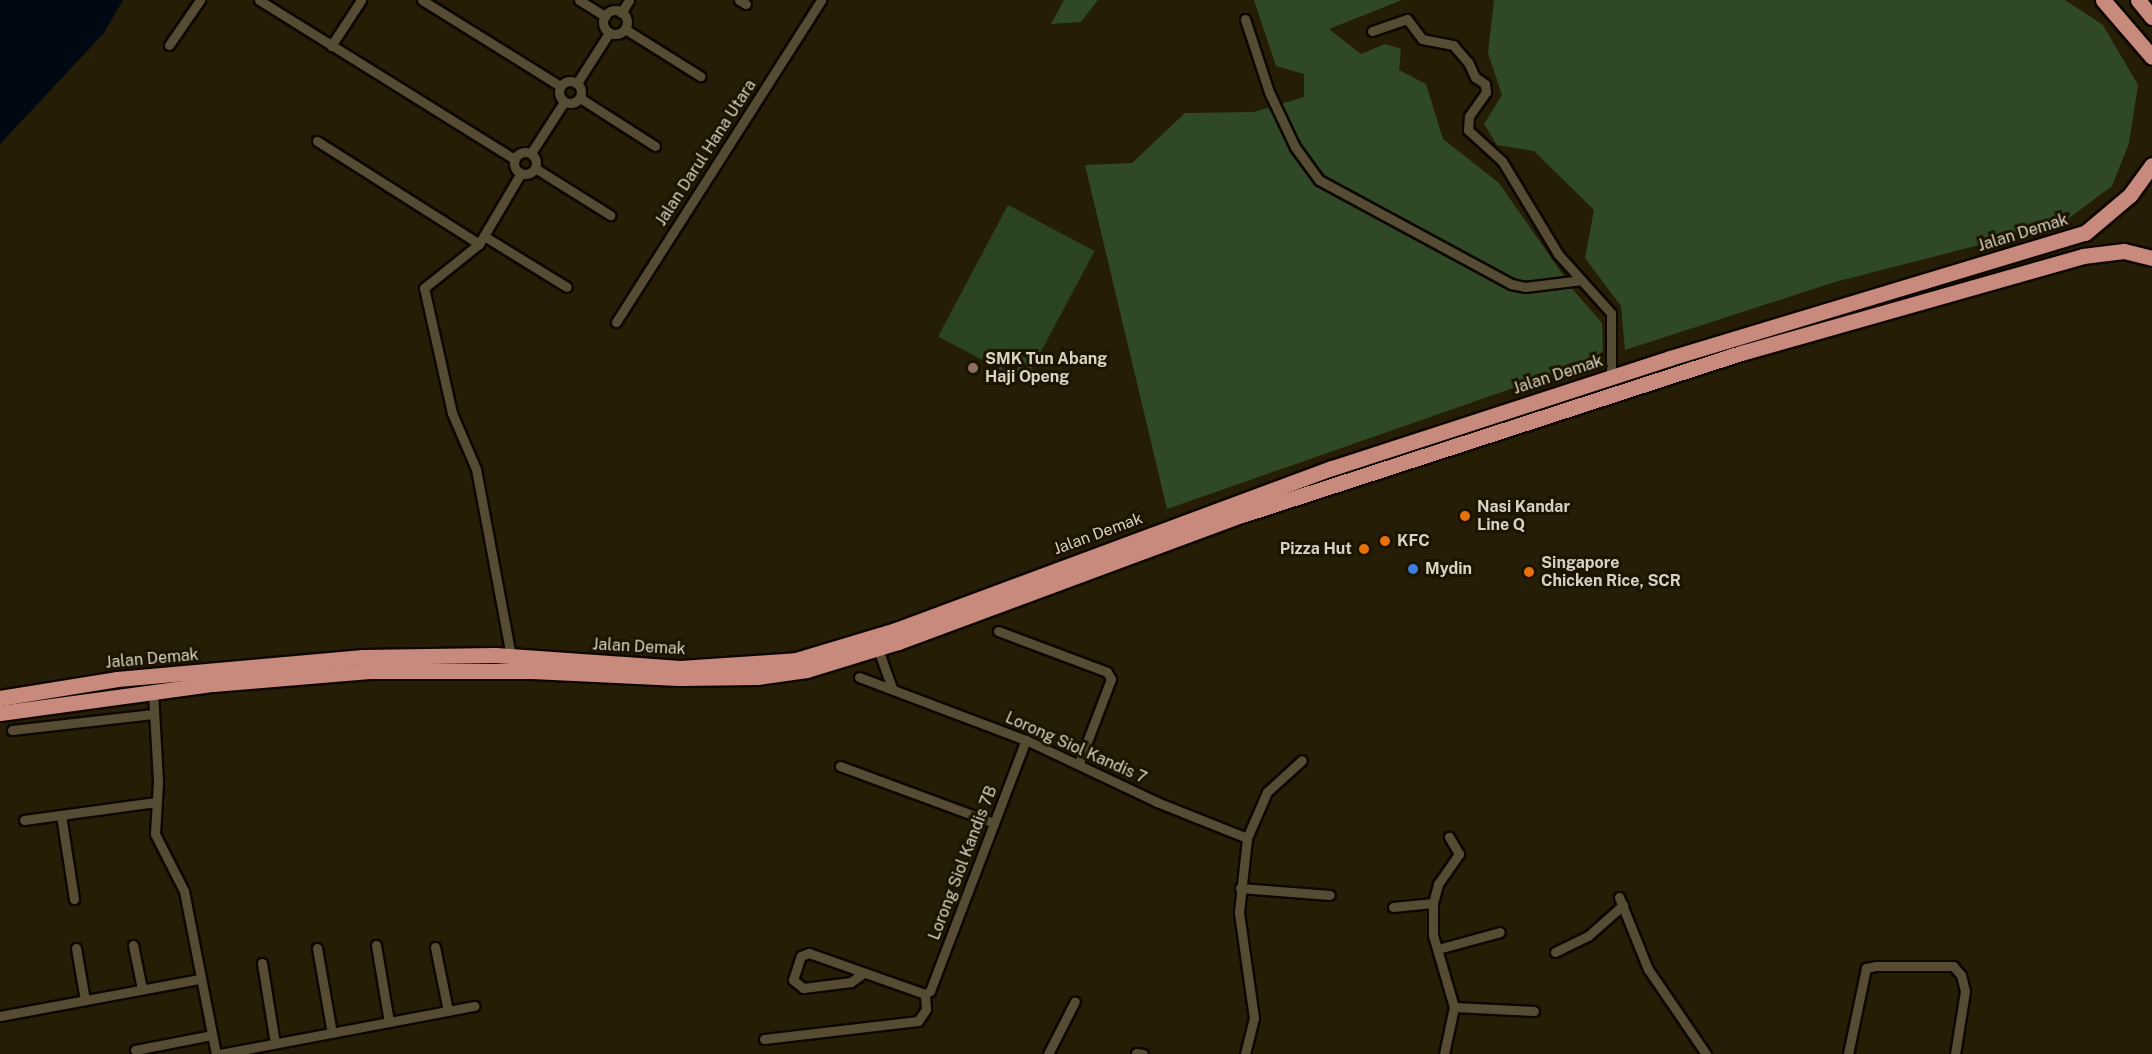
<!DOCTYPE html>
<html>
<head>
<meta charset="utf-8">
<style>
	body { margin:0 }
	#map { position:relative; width:2152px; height:1054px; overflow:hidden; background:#251d05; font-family:"Public Sans",sans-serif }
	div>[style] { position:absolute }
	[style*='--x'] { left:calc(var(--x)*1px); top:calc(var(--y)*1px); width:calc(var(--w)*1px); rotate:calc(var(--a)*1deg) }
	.green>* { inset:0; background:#2a4321; transform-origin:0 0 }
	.forest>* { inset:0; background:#2f4926 }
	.water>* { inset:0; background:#000812 }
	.roads { filter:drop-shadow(2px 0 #0e0700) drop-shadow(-2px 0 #0e0700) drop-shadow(0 2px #0e0700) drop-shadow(0 -2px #0e0700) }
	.minor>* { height:9px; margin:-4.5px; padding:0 4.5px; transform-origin:4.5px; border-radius:4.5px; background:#554c33 }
	.minor>.ring { margin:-4.5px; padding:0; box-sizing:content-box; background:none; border:9px solid #554c33; border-radius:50% }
	.trunk>* { height:15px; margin:-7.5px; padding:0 7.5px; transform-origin:7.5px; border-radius:7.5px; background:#c98a7e }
	.dots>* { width:16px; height:16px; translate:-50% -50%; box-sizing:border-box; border:3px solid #1c1400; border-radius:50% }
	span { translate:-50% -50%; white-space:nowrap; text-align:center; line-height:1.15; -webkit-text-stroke:6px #1c1400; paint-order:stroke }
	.street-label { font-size:16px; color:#d7d2c3 }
	.poi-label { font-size:16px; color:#d7d2c3; font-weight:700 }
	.left { translate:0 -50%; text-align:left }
	.right { translate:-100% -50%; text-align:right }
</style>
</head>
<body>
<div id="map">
	<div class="green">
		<i style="left:1008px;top:205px;width:98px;height:149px;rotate:28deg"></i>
	</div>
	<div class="forest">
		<i style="clip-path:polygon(1064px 0,1098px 0,1081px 22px,1051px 24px)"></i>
		<i style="clip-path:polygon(1254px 0,1402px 0,1329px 29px,1361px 54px,1385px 44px,1401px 49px,1399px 70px,1426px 84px,1443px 139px,1499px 183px,1575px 292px,1602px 323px,1603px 351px,1593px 360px,1167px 509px,1085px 165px,1132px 163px,1185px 113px,1254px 112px,1304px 97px,1304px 74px,1276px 66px)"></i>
		<i style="clip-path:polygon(1494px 0,2065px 0,2103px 25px,2138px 85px,2129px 143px,2112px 186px,2061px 224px,1835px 282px,1625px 350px,1621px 306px,1585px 258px,1594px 210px,1534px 151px,1497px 145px,1484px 124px,1502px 95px,1488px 53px)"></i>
	</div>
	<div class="water">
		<i style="clip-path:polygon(0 0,123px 0,104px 33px,0 144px)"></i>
	</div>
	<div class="roads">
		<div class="minor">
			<i style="--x:259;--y:0;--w:301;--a:31.9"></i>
			<i style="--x:422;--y:0;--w:163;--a:31.9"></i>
			<i style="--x:579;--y:0;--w:31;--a:32"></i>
			<i style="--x:739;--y:0;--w:8;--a:30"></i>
			<i class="ring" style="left:603px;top:10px;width:15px;height:15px"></i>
			<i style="--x:621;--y:13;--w:15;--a:-58"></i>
			<i style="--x:1245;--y:19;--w:77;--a:71.8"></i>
			<i style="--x:1269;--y:92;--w:61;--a:64.7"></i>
			<i style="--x:1295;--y:147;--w:41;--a:54"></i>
			<i style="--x:1319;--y:180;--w:218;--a:28.4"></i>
			<i style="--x:1511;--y:284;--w:14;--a:12"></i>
			<i style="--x:1525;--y:287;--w:57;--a:-7"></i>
			<i style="--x:625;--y:29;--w:89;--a:32.1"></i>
			<i style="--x:1372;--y:31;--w:37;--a:-19"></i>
			<i style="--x:1407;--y:19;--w:25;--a:53"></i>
			<i style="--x:1422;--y:39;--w:32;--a:11"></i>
			<i style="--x:1453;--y:45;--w:23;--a:49"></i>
			<i style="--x:1468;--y:62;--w:17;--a:65"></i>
			<i style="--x:1475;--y:77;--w:12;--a:35"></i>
			<i style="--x:1485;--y:84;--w:8;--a:83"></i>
			<i style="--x:1486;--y:92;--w:29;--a:125"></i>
			<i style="--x:1469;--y:116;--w:14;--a:94"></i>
			<i style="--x:1468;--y:130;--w:46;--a:42.4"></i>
			<i style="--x:1502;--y:161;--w:109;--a:58.9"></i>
			<i style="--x:1558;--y:254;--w:79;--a:48.1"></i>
			<i style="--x:1611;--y:313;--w:64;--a:90"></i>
			<i style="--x:169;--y:45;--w:55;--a:-55.4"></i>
			<i style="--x:331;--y:46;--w:55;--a:-56.9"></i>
			<i class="ring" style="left:559px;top:81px;width:13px;height:13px"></i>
			<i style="--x:577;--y:83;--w:59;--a:-57.4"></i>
			<i style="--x:580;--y:98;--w:89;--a:32.6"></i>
			<i style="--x:317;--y:141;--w:192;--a:32.4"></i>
			<i class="ring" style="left:514px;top:152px;width:13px;height:13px"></i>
			<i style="--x:531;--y:153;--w:61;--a:-57.1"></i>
			<i style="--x:535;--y:168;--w:89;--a:32.1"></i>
			<i style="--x:484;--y:236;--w:97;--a:31.6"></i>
			<i style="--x:616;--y:322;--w:382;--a:-57.5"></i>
			<i style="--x:998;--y:631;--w:116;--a:20.6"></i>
			<i style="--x:1107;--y:672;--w:8;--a:60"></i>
			<i style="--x:1111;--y:679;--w:90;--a:110.9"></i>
			<i style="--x:878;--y:649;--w:41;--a:70.3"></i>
			<i style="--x:511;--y:656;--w:190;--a:-100.6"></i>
			<i style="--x:476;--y:469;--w:61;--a:-113.2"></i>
			<i style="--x:452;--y:413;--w:128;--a:-102.6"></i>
			<i style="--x:424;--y:288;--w:70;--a:-38.7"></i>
			<i style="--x:479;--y:244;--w:82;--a:-59.4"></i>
			<i style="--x:859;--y:677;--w:178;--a:20.7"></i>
			<i style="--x:1026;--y:740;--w:145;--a:25.3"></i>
			<i style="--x:1157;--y:802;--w:97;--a:21.8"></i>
			<i style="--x:153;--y:692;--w:90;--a:86.8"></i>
			<i style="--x:158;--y:782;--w:52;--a:93.3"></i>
			<i style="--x:155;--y:834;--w:64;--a:63"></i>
			<i style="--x:184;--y:891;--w:166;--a:78.9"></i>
			<i style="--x:12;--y:730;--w:142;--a:-6.5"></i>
			<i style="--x:840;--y:766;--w:164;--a:20.3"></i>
			<i style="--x:61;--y:815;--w:85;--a:81.2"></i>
			<i style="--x:24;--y:820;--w:133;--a:-7.8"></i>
			<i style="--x:1240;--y:888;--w:90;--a:4.4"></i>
			<i style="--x:1619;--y:897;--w:78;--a:68.1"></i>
			<i style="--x:1648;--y:969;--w:103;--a:55.7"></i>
			<i style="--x:1393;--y:907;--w:40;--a:-5.7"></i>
			<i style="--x:133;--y:945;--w:45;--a:78.4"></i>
			<i style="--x:376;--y:945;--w:78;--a:80.4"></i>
			<i style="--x:435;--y:947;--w:65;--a:78.5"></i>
			<i style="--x:76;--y:948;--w:53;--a:80.2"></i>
			<i style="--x:317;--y:948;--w:86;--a:80"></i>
			<i style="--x:1438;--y:949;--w:64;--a:-15.3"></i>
			<i style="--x:1555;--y:952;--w:37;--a:-26"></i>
			<i style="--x:1588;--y:936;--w:47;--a:-41.5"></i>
			<i style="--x:262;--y:963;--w:81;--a:80.8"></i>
			<i style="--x:862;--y:974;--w:14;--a:144"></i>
			<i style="--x:851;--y:982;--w:48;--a:172.9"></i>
			<i style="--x:803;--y:988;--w:13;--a:-141"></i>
			<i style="--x:793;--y:980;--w:25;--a:-72"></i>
			<i style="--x:801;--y:956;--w:9;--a:-21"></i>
			<i style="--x:809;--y:953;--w:123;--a:19.5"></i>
			<i style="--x:925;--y:994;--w:6;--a:-31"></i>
			<i style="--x:930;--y:991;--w:269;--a:-69.1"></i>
			<i style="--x:1454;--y:1007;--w:80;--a:2.9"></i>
			<i style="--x:0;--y:1016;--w:202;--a:-10.5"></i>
			<i style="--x:764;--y:1039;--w:155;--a:-6.7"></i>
			<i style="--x:918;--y:1021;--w:14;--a:-56"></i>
			<i style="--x:926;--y:1009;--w:15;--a:-94"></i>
			<i style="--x:135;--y:1050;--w:78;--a:-11"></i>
			<i style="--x:1136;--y:1053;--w:7;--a:8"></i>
			<i style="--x:220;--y:1054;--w:259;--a:-10.7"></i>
			<i style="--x:1048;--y:1054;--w:59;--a:-63"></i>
			<i style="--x:1245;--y:1054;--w:37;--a:-76"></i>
			<i style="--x:1254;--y:1018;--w:107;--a:-98.1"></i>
			<i style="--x:1239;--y:912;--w:74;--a:-83.8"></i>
			<i style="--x:1247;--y:838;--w:50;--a:-66.5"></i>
			<i style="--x:1267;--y:792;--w:47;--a:-42.4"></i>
			<i style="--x:1444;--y:1054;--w:48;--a:-78"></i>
			<i style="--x:1454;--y:1007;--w:75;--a:-106.3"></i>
			<i style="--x:1433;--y:935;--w:32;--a:-90"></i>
			<i style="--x:1433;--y:903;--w:20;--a:-75"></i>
			<i style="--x:1438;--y:884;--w:37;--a:-55"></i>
			<i style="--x:1459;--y:854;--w:20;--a:-120"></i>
			<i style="--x:1848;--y:1054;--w:88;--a:-78.2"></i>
			<i style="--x:1866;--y:968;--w:10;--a:-11"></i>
			<i style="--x:1876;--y:966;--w:77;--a:0"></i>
			<i style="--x:1953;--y:966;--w:12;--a:48"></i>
			<i style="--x:1961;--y:975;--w:16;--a:76"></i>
			<i style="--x:1965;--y:991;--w:64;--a:99"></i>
		</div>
		<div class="trunk">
			<i style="--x:2103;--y:0;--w:75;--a:49.3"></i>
			<i style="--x:2138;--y:0;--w:22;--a:51"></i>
			<i style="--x:0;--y:698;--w:119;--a:-9.2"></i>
			<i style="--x:117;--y:679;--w:247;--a:-5.1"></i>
			<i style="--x:363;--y:657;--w:132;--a:-0.9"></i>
			<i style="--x:495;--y:655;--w:185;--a:4"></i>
			<i style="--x:680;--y:668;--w:116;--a:-3.9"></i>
			<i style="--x:796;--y:660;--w:104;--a:-16.7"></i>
			<i style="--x:896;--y:630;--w:465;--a:-20.4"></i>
			<i style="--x:1332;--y:468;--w:355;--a:-18"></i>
			<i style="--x:1670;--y:358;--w:433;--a:-16.8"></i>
			<i style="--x:2085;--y:233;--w:59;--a:-40.2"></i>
			<i style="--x:2130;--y:195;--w:37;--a:-54"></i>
			<i style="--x:0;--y:713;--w:215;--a:-7.8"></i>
			<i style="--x:213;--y:684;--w:160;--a:-4.7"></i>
			<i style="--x:372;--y:671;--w:160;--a:0"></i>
			<i style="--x:532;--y:671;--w:147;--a:2.7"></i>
			<i style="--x:679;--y:678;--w:78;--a:-0.7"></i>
			<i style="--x:757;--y:677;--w:50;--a:-8"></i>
			<i style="--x:807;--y:670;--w:95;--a:-17.1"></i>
			<i style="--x:898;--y:642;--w:367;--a:-20.3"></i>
			<i style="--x:1242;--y:515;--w:525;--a:-17.99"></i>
			<i style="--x:1741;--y:353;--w:355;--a:-15.8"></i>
			<i style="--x:2083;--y:256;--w:41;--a:-7"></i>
			<i style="--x:2124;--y:251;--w:29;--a:14"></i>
		</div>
	</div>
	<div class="dots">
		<i style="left:973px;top:368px;background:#8d6e63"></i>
		<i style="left:1465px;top:516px;background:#e8710a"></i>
		<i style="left:1385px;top:541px;background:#e8710a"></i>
		<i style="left:1364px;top:549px;background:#e8710a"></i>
		<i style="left:1413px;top:569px;background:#3f7fe0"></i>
		<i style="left:1529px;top:572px;background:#e8710a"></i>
	</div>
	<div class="street-label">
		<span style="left:706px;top:153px;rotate:-57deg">Jalan Darul Hana Utara</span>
		<span style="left:2023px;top:233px;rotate:-17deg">Jalan Demak</span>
		<span style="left:1558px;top:375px;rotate:-18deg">Jalan Demak</span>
		<span style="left:1098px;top:534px;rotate:-20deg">Jalan Demak</span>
		<span style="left:639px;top:647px;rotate:3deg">Jalan Demak</span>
		<span style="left:152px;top:659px;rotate:-5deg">Jalan Demak</span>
		<span style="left:1076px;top:748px;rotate:24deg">Lorong Siol Kandis 7</span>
		<span style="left:963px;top:863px;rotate:-69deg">Lorong Siol Kandis 7B</span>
	</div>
	<div class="poi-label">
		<span class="left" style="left:985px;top:368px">SMK Tun Abang<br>Haji Openg</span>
		<span class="left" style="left:1477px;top:516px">Nasi Kandar<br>Line Q</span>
		<span class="left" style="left:1397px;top:541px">KFC</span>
		<span class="right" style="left:1352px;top:549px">Pizza Hut</span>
		<span class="left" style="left:1541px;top:572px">Singapore<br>Chicken Rice, SCR</span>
		<span class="left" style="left:1425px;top:569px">Mydin</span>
	</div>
</div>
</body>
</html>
